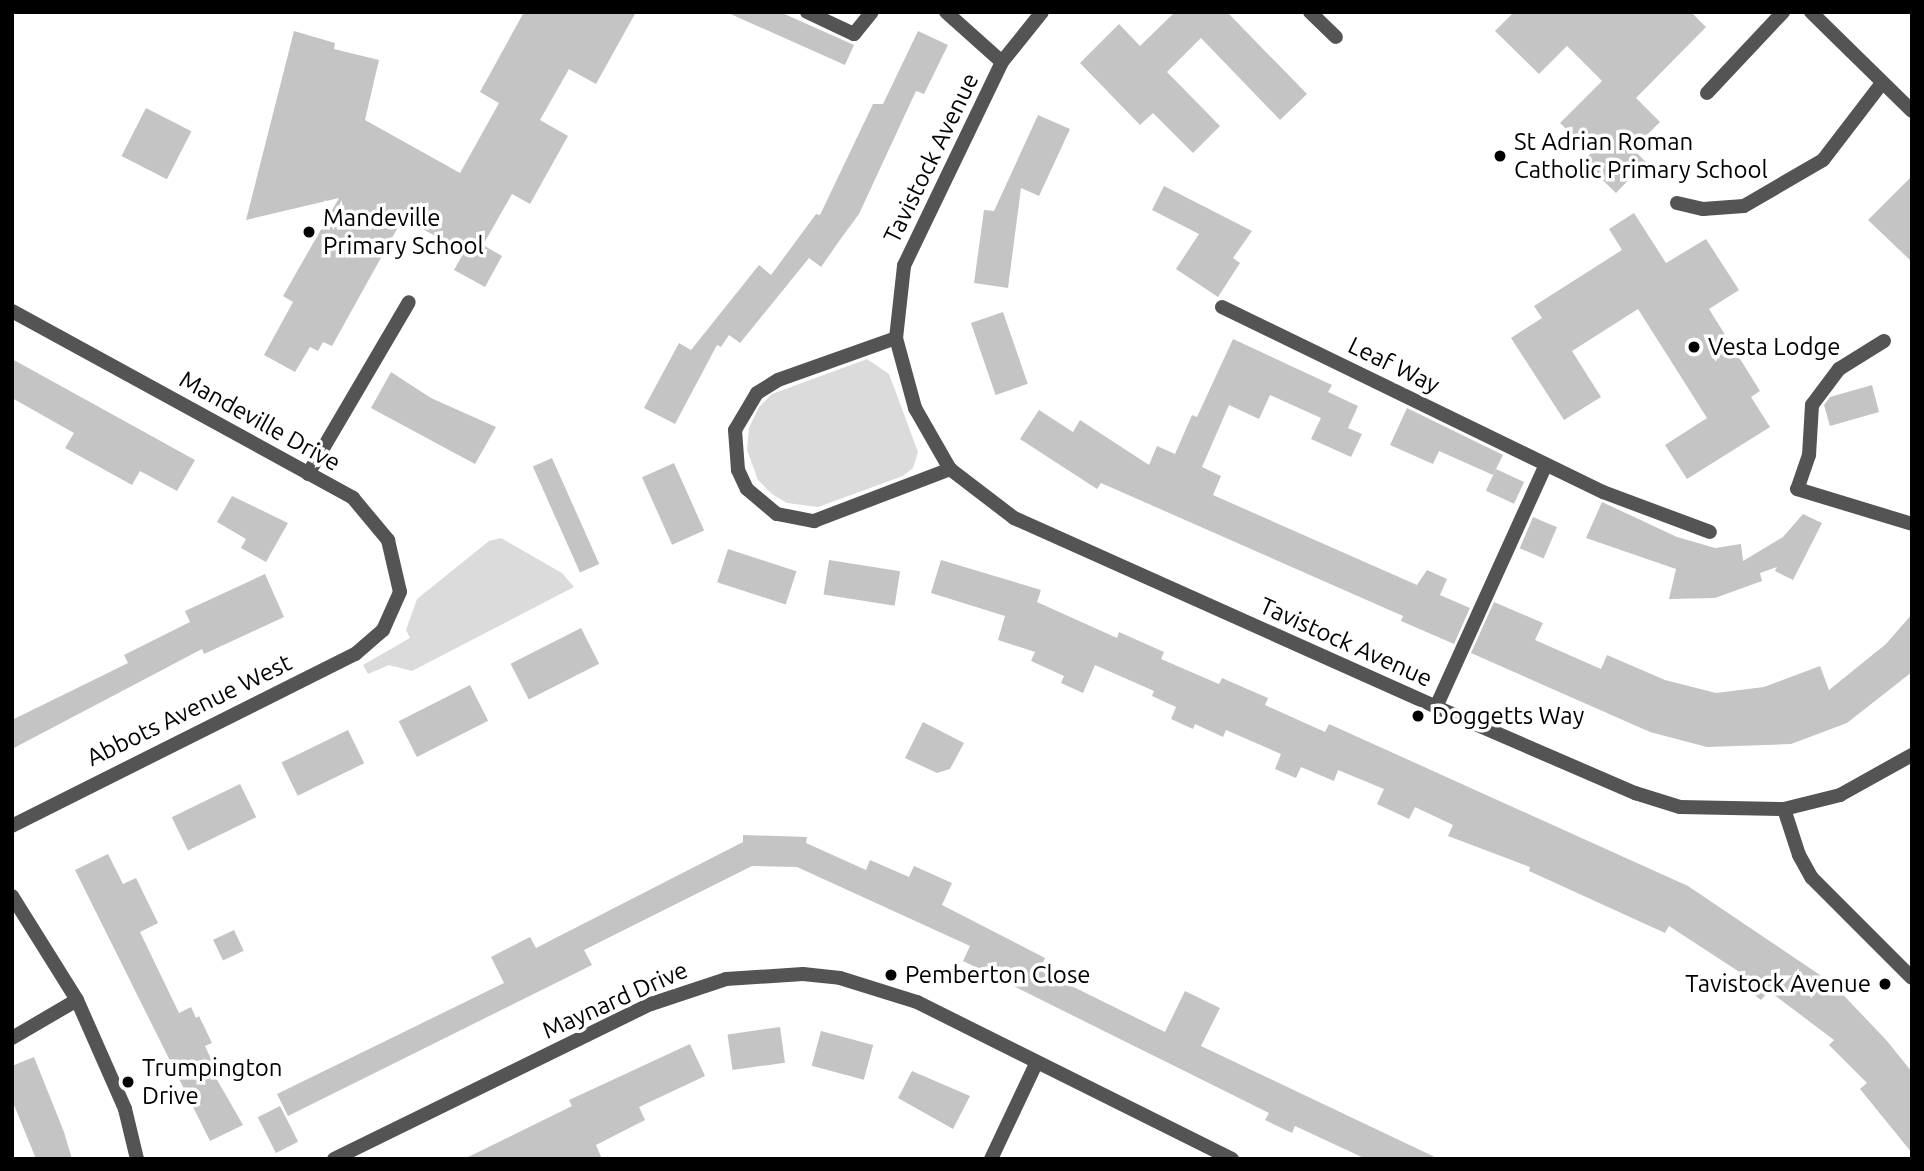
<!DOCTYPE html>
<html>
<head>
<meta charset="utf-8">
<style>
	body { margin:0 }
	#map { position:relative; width:1924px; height:1171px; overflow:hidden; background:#fff; font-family:Ubuntu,sans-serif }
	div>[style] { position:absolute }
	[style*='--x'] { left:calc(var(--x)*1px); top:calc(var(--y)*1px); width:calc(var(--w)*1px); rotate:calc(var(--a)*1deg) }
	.green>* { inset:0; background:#dbdbdb }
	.building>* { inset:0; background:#c4c4c4; transform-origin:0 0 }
	.service>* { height:14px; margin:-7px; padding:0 7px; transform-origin:7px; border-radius:7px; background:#545454 }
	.minor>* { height:14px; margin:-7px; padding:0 7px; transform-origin:7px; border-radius:7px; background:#545454 }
	.dots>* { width:19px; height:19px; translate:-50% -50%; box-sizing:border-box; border:4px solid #fff; border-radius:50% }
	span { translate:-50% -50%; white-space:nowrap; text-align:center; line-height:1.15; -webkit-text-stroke:7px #fff; paint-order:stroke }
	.poi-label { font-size:24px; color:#000 }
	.left { translate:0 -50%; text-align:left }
	.right { translate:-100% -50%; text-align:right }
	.street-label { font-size:24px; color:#000 }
	.frame { position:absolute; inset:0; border:14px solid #000; pointer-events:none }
</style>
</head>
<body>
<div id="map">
	<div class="green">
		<i style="clip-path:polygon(867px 359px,889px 374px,918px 452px,913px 468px,903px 476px,818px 507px,787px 503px,772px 494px,758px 480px,747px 450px,749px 428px,759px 407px,772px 394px)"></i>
		<i style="clip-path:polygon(501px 538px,562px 573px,574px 587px,412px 671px,389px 665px,368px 674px,363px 665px,410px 638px,406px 630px,417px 599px,489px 541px)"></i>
	</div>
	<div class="building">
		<i style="clip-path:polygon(524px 12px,636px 12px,596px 84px,569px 69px,540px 120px,568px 136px,530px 204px,512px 194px,483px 245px,502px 256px,485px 287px,454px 270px,464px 252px,403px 218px,332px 346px,323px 342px,318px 351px,310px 347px,295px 372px,264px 355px,293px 302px,283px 296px,339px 198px,246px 220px,294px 31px,335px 43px,334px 49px,379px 60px,365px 120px,460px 173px,499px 103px,480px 92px)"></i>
		<i style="clip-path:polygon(726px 12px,780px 12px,854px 45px,845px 65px)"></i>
		<i style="clip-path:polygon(1175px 12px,1227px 12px,1307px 94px,1280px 120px,1201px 38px,1167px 72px,1220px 126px,1193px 153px,1153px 113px,1140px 125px,1080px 63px,1119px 24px,1140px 46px)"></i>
		<i style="clip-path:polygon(1514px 12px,1691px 12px,1706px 27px,1636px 98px,1660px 122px,1633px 149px,1646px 162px,1616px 193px,1583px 161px,1591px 153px,1560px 123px,1602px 81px,1567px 46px,1539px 74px,1495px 31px)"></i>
		<i style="clip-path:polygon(918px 31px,948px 45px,924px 94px,916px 91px,859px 214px,842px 237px,821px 267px,809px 258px,740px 343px,729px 335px,721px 347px,717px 345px,675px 424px,644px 408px,679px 343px,691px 350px,759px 265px,771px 275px,816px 214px,820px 215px,873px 104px,883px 104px)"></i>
		<i style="left:146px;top:108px;width:51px;height:54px;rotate:27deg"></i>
		<i style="clip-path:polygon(1038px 115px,1070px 129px,1039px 196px,1021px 188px,1008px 288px,974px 283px,984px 210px,994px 211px)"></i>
		<i style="clip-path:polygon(1912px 176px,1912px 262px,1868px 220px)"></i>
		<i style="clip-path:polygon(1164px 186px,1252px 231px,1233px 258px,1240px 263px,1218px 297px,1176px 269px,1199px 234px,1152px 210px)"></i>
		<i style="clip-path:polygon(1634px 213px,1666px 263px,1706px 239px,1739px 290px,1709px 309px,1760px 391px,1751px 397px,1770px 427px,1687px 479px,1665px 445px,1707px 418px,1638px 309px,1572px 351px,1601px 397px,1564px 420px,1511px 338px,1542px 318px,1534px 306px,1622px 250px,1609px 229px)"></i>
		<i style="left:1003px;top:312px;width:76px;height:34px;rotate:71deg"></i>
		<i style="clip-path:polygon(1233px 339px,1332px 385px,1328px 392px,1358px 406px,1348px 428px,1362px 434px,1351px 457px,1311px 439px,1321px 418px,1270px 395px,1259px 419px,1229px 405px,1202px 467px,1221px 476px,1213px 495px,1417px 585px,1427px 570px,1447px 579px,1440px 595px,1470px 608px,1454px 644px,1401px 621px,1403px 616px,1101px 483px,1097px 489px,1020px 439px,1039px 410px,1073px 432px,1080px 420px,1149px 465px,1157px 446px,1175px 454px,1192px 415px,1197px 417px)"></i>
		<i style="clip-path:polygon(12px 359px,195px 460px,177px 491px,140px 471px,132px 485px,65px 448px,74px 433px,12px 398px)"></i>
		<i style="clip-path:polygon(391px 372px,431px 398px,496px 427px,475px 464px,371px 408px)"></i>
		<i style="clip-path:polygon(1872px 385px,1879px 412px,1830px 426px,1824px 405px,1830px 397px)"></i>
		<i style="clip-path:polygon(1407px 408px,1503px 455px,1493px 475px,1439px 451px,1433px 464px,1390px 445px)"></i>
		<i style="left:552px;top:458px;width:116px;height:21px;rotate:66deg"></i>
		<i style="left:674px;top:463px;width:74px;height:35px;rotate:66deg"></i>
		<i style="left:1496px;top:469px;width:31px;height:24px;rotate:25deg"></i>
		<i style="clip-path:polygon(232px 496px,288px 523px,266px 562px,241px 548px,246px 539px,217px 522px)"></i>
		<i style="clip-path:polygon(1602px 502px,1677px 537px,1715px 548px,1741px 544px,1743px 561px,1783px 537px,1803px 514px,1822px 523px,1793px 580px,1775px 571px,1777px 567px,1760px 573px,1762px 581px,1715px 598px,1669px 599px,1676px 569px,1586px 538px)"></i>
		<i style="left:1533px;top:517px;width:26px;height:34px;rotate:23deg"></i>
		<i style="left:728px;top:549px;width:72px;height:35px;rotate:18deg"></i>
		<i style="left:829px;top:560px;width:72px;height:35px;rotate:9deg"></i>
		<i style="clip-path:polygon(941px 560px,1041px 590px,1037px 602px,1117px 638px,1119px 632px,1164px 652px,1161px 659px,1219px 684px,1222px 678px,1268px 698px,1265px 705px,1325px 732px,1329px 724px,1688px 886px,1832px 983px,1887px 1041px,1912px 1072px,1912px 1153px,1860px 1089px,1867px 1083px,1829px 1045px,1834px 1040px,1769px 991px,1761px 1000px,1737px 982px,1744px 975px,1669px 926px,1665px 933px,1529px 871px,1530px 867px,1448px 836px,1453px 825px,1415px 807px,1409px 819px,1377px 804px,1384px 789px,1338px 770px,1334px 781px,1301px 767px,1296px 778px,1275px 769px,1281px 754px,1226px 730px,1223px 737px,1195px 724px,1193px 729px,1171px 719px,1176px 707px,1152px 696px,1154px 691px,1095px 665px,1083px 693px,1061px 683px,1064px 676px,1031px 661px,1035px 652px,998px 640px,1005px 616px,931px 593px)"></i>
		<i style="clip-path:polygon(265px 574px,284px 617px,204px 654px,202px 649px,12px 749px,12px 720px,128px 663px,124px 655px,190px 622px,185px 611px)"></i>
		<i style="clip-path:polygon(1494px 602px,1543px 623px,1535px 640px,1601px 669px,1607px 655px,1665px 680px,1716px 693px,1764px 687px,1820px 666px,1829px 690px,1886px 644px,1912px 614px,1912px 672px,1847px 723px,1791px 744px,1707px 747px,1650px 732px,1471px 653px)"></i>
		<i style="left:581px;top:628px;width:40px;height:79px;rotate:63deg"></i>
		<i style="left:470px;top:685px;width:40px;height:80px;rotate:63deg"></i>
		<i style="clip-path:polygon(923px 722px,964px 743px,950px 769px,937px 773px,905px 758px)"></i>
		<i style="left:348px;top:730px;width:37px;height:74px;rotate:64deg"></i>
		<i style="left:240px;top:784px;width:37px;height:76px;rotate:64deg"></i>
		<i style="clip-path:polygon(743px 835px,807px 837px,806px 843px,866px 870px,870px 860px,909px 877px,914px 866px,952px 883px,942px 905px,1045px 958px,1039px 970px,1165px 1032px,1185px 991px,1220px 1008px,1201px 1046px,1439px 1159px,1366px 1159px,1295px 1126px,1292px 1133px,1265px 1120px,1269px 1113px,963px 961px,970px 946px,797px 867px,752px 866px,584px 950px,592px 965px,288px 1116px,277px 1094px,504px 983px,491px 957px,530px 937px,536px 948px,743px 842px)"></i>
		<i style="clip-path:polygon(108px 854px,123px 884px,136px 878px,158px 923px,140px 932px,179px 1013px,191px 1007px,196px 1018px,199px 1016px,212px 1043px,205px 1046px,212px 1061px,208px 1064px,243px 1125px,210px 1141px,75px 870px)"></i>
		<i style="left:234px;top:930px;width:23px;height:23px;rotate:65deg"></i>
		<i style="left:780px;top:1027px;width:36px;height:53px;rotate:82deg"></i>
		<i style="left:821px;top:1031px;width:54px;height:36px;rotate:15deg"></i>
		<i style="clip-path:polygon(690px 1044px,705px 1076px,639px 1107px,645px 1120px,596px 1145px,602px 1159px,464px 1159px,572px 1106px,569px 1100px)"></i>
		<i style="clip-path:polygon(34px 1057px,64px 1132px,72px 1159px,36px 1159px,12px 1100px,12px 1066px)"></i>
		<i style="clip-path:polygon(912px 1071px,970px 1096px,953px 1129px,898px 1098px)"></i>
		<i style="left:280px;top:1106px;width:40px;height:25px;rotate:63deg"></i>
	</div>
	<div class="service">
		<i style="--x:807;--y:12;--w:52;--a:25.1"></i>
		<i style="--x:854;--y:34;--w:28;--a:-51"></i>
		<i style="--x:1707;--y:93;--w:111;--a:-46.8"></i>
		<i style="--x:1677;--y:203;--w:27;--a:13"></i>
		<i style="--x:1703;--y:209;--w:41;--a:-4.2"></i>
		<i style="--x:1744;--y:206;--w:91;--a:-30.2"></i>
		<i style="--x:1823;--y:160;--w:97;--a:-52.5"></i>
		<i style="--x:1884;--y:341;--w:53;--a:148.1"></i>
		<i style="--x:1839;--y:369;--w:45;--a:126.9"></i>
		<i style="--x:1812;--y:405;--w:50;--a:93.4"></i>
		<i style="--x:1809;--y:455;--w:36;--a:109"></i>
		<i style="--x:1797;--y:489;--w:120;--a:16.9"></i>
		<i style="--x:308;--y:474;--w:199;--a:-59.6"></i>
		<i style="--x:1603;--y:492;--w:114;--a:20.5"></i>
		<i style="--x:12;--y:1038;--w:75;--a:-30.3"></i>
	</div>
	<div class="minor">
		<i style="--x:946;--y:12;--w:75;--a:41.8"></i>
		<i style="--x:1042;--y:12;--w:64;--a:128.7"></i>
		<i style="--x:1002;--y:62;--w:226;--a:115.7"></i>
		<i style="--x:904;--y:266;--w:72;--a:96.3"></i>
		<i style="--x:896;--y:338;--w:73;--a:74.8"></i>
		<i style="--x:915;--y:408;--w:70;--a:60.2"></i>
		<i style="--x:950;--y:469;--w:81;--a:37.4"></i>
		<i style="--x:1014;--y:518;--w:462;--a:24.1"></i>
		<i style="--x:1436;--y:707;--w:217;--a:23.4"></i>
		<i style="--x:1635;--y:793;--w:47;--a:17.3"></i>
		<i style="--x:1680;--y:807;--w:104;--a:1.1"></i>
		<i style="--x:1784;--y:809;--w:58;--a:-14"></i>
		<i style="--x:1840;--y:795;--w:82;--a:-29.1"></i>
		<i style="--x:1310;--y:12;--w:36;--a:44"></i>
		<i style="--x:1811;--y:12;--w:141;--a:44.4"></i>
		<i style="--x:1222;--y:307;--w:424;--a:25.9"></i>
		<i style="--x:12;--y:311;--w:389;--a:28.7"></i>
		<i style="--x:353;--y:498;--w:55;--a:50.2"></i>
		<i style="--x:388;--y:540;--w:53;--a:77"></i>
		<i style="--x:400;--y:592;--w:42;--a:114.1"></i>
		<i style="--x:383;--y:630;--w:37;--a:139"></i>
		<i style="--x:355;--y:654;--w:384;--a:153.4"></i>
		<i style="--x:896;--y:338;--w:125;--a:160.4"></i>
		<i style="--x:778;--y:380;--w:25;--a:148"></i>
		<i style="--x:757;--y:393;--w:43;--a:120.7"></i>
		<i style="--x:735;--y:430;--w:40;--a:85.7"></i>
		<i style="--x:738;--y:470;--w:21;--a:65"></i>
		<i style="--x:747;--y:489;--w:39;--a:40"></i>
		<i style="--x:777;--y:514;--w:38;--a:11"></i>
		<i style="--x:814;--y:521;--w:146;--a:-20.9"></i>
		<i style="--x:1436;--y:707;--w:266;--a:-65.6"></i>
		<i style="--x:1784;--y:809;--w:48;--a:71.9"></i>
		<i style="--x:1799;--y:855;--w:26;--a:61"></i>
		<i style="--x:1812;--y:878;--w:141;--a:45"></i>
		<i style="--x:12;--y:896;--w:123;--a:58"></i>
		<i style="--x:77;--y:1000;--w:119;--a:66.2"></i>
		<i style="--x:125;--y:1109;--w:51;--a:76.5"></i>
		<i style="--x:334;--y:1159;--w:353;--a:-26.1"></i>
		<i style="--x:651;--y:1004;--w:79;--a:-18.4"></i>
		<i style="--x:726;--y:979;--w:77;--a:-3.7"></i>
		<i style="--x:803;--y:974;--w:37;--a:6"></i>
		<i style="--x:840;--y:978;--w:81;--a:17.3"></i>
		<i style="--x:917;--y:1002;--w:352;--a:26.5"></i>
		<i style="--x:991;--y:1159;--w:105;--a:-64.7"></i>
	</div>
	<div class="dots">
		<i style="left:1500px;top:156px;background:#000"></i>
		<i style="left:309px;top:232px;background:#000"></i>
		<i style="left:1694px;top:347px;background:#000"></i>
		<i style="left:1418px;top:716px;background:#000"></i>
		<i style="left:891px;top:975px;background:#000"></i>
		<i style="left:1885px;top:984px;background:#000"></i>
		<i style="left:128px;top:1082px;background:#000"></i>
	</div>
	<div class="poi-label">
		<span class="left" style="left:1514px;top:156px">St Adrian Roman<br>Catholic Primary School</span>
		<span class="left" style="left:323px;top:232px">Mandeville<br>Primary School</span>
		<span class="left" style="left:1708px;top:347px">Vesta Lodge</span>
		<span class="left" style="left:1432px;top:716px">Doggetts Way</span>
		<span class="left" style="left:905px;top:975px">Pemberton Close</span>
		<span class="right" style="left:1871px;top:984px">Tavistock Avenue</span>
		<span class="left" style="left:142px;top:1082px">Trumpington<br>Drive</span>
	</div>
	<div class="street-label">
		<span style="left:931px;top:158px;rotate:-64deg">Tavistock Avenue</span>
		<span style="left:1394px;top:365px;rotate:26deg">Leaf Way</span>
		<span style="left:260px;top:421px;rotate:29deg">Mandeville Drive</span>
		<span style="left:1346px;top:642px;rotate:24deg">Tavistock Avenue</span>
		<span style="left:189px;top:710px;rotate:-26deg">Abbots Avenue West</span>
		<span style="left:615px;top:1000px;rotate:-24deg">Maynard Drive</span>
	</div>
	<div class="frame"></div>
</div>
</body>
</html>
